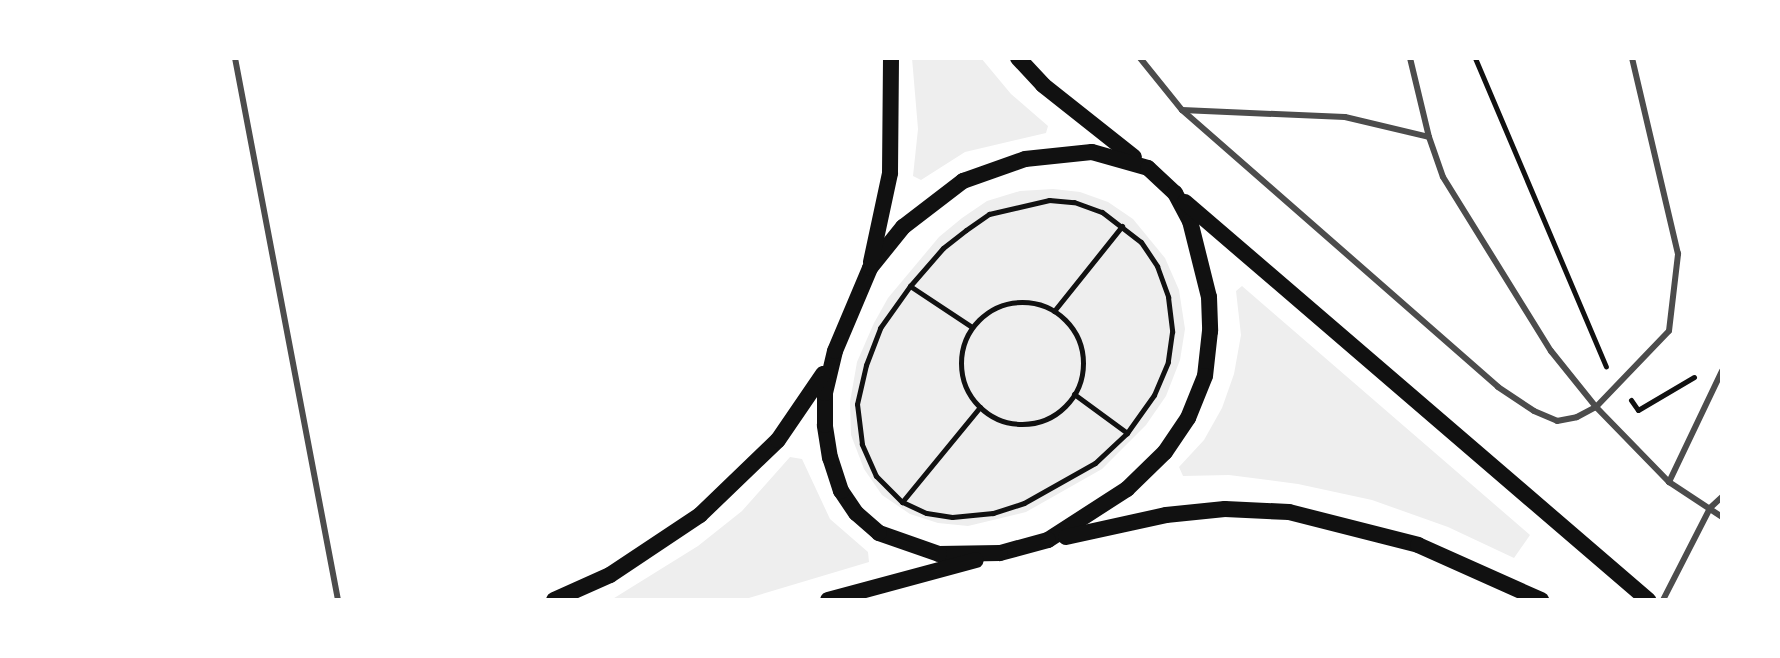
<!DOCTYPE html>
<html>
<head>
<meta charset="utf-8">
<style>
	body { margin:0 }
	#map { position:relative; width:1780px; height:658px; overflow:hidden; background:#fff; font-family:Inter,sans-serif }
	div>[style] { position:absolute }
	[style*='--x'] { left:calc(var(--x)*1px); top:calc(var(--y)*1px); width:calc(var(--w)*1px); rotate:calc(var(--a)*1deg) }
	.green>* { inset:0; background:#eee }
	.path>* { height:5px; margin:-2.5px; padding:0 2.5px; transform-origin:2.5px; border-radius:2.5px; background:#111 }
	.path>.ring { margin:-2.5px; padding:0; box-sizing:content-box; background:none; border:5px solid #111; border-radius:50% }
	.service>* { height:6px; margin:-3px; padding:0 3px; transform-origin:3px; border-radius:3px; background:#4c4c4c }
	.secondary>* { height:16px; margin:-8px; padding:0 8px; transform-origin:8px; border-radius:8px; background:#111 }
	span { translate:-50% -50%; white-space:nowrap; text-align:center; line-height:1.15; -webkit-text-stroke:7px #fff; paint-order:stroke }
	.frame { position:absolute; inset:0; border:60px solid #fff; pointer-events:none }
</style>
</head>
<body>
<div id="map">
	<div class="green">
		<i style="clip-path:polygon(912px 58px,981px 58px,1011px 94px,1048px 126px,1046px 133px,965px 152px,921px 180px,913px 176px,918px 129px)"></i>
		<i style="clip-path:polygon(1053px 189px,1080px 192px,1108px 202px,1133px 219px,1165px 258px,1179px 290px,1185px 329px,1180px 360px,1166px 396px,1146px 425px,1102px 469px,1026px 512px,968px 526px,938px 523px,910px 514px,882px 495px,864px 469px,851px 435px,850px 402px,857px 362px,874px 323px,888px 298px,939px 237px,962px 218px,987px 201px,1020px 191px)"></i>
		<i style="clip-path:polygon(1242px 286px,1530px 535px,1514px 558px,1448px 527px,1372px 500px,1298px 484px,1229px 475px,1183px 476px,1179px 467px,1204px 440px,1222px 408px,1234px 374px,1241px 335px,1236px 291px)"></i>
		<i style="clip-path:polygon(790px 457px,802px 459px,830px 519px,868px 552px,869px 562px,742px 600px,611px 600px,698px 546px,742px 511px)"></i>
	</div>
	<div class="path">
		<i style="--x:1475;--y:58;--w:335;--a:67"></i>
		<i style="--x:1049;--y:200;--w:25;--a:5"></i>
		<i style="--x:1074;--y:202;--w:30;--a:20"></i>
		<i style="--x:1102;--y:212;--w:49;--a:37.6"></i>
		<i style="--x:1141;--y:242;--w:29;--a:56"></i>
		<i style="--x:1157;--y:266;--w:33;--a:70"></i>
		<i style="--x:1168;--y:297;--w:35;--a:83"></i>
		<i style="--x:1172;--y:332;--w:30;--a:98"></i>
		<i style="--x:1168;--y:362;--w:36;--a:113"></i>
		<i style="--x:1154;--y:395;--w:47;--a:125.4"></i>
		<i style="--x:1127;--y:433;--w:44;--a:136.8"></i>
		<i style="--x:1095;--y:463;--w:81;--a:150.6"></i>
		<i style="--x:1024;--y:503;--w:33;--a:162"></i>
		<i style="--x:993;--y:513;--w:41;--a:174.4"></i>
		<i style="--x:952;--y:517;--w:26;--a:-171"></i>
		<i style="--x:926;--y:513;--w:26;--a:-155"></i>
		<i style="--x:902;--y:502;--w:37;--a:-135"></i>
		<i style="--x:876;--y:476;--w:35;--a:-114"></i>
		<i style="--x:862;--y:444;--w:40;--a:-97.1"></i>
		<i style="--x:857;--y:404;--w:40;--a:-77"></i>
		<i style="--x:866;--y:365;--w:40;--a:-69"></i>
		<i style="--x:880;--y:328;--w:52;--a:-54.5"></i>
		<i style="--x:910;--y:286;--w:50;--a:-49"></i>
		<i style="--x:943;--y:248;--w:29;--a:-38"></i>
		<i style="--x:966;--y:230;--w:28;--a:-35"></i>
		<i style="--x:989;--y:214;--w:62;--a:-13.1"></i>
		<i style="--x:910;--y:286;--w:74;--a:33.5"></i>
		<i class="ring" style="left:961px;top:302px;width:117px;height:117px"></i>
		<i style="--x:1054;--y:311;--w:109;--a:-51.3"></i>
		<i style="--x:1074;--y:394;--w:66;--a:36.3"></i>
		<i style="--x:1631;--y:400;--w:12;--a:55"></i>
		<i style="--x:1638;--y:410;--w:65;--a:-30.5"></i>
		<i style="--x:902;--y:502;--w:123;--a:-50.6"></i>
	</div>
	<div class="service">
		<i style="--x:235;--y:58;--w:552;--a:79.24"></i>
		<i style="--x:1140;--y:58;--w:67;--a:51.1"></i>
		<i style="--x:1182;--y:110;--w:420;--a:41.2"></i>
		<i style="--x:1498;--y:387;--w:43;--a:33.7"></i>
		<i style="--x:1534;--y:411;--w:25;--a:23"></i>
		<i style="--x:1557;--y:421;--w:20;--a:-11"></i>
		<i style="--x:1577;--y:417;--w:21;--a:-28"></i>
		<i style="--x:1596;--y:407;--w:105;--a:-46.2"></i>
		<i style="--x:1669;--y:331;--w:78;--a:-83.3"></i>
		<i style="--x:1678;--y:254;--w:201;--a:-103.2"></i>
		<i style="--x:1410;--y:58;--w:81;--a:76.5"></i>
		<i style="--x:1429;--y:137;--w:42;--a:70.7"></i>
		<i style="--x:1443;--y:177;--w:205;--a:58.2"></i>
		<i style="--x:1551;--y:351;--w:72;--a:51.2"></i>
		<i style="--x:1596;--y:407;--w:105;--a:45.8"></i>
		<i style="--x:1669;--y:482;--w:64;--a:33.4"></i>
		<i style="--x:1182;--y:110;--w:163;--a:2.5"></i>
		<i style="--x:1345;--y:117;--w:86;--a:13.4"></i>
		<i style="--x:1669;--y:482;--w:123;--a:-64.5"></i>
		<i style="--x:1663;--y:600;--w:103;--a:-62.9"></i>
		<i style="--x:1710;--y:508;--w:16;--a:-43"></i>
	</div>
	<div class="secondary">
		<i style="--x:1018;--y:58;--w:37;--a:47"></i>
		<i style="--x:1043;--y:85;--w:116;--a:38.4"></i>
		<i style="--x:1092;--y:152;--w:58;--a:15.9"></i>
		<i style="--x:1148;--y:168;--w:37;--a:43"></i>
		<i style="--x:1175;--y:193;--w:32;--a:62"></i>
		<i style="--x:1190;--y:221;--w:78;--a:76"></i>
		<i style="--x:1209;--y:297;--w:34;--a:88"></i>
		<i style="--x:1210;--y:331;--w:45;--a:96.3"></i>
		<i style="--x:1205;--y:376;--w:45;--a:112"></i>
		<i style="--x:1188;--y:418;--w:41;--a:124.1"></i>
		<i style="--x:1165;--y:452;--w:53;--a:135.8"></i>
		<i style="--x:1127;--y:489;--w:94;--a:147.2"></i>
		<i style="--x:1048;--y:540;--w:50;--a:164.8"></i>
		<i style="--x:1000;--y:553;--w:61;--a:179.1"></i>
		<i style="--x:939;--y:554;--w:64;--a:-160.7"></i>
		<i style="--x:879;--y:533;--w:30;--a:-139"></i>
		<i style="--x:856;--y:513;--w:27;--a:-124"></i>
		<i style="--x:841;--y:491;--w:35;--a:-108"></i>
		<i style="--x:830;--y:458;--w:33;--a:-99"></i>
		<i style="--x:825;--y:425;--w:32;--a:-90"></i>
		<i style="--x:825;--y:393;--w:43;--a:-76.6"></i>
		<i style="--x:835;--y:351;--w:90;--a:-67.1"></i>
		<i style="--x:870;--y:268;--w:53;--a:-51.2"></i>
		<i style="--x:903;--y:227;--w:76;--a:-37.5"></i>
		<i style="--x:963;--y:181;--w:66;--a:-19.5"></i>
		<i style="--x:1025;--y:159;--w:67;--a:-6"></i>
		<i style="--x:1185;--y:202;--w:611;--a:40.68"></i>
		<i style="--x:871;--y:262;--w:91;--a:-77.9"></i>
		<i style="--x:890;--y:173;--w:115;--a:-89.5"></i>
		<i style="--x:1066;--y:537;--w:102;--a:-12.4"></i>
		<i style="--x:1166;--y:515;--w:59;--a:-5.8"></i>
		<i style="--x:1225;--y:509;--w:64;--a:2.7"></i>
		<i style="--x:1289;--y:512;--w:133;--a:14.3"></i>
		<i style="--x:1418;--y:545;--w:135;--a:24.1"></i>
		<i style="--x:554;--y:600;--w:61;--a:-24.1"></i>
		<i style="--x:610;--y:575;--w:108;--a:-33.7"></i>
		<i style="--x:700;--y:515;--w:108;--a:-43.9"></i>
		<i style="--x:778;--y:440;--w:80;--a:-55.7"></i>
		<i style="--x:828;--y:600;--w:153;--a:-15.1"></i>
	</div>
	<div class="frame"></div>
</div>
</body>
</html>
